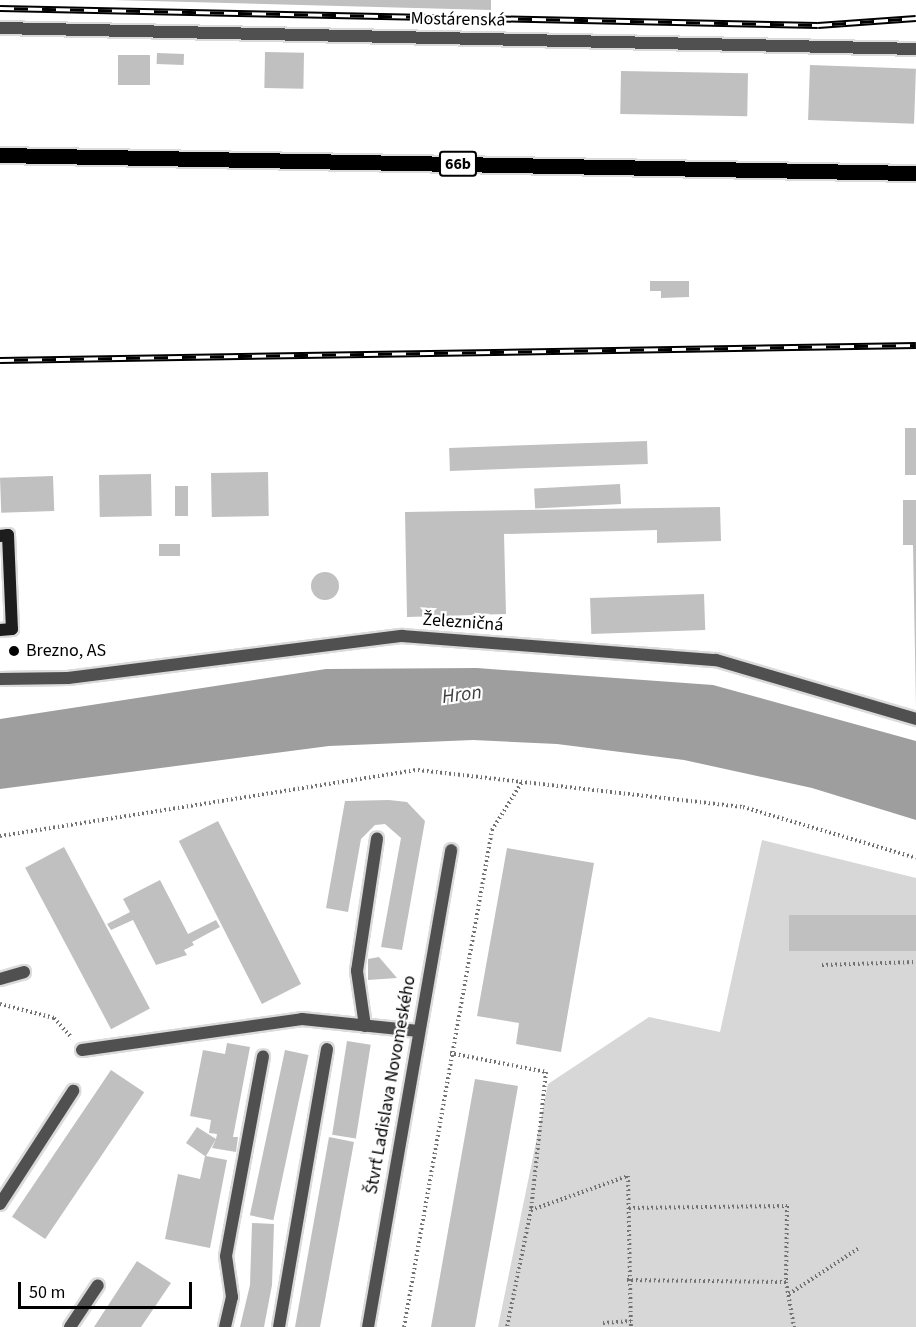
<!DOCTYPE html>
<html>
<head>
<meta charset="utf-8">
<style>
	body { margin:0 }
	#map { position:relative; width:916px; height:1327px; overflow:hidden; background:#fff; font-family:"Source Sans 3",sans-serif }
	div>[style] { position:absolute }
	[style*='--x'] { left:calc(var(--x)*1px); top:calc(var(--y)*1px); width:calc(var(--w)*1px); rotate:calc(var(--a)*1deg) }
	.green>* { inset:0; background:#d7d7d7 }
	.water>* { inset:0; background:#9e9e9e }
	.building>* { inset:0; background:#c0c0c0; transform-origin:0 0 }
	.round { border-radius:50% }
	.path>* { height:4px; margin-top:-2px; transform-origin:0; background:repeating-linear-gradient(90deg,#727272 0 1.5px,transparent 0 4.5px) }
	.roads { filter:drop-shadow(2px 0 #dbdbdb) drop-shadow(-2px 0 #dbdbdb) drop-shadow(0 2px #dbdbdb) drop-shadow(0 -2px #dbdbdb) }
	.lane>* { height:12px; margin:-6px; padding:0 6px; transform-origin:6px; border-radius:6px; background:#505050 }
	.street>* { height:12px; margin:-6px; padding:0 6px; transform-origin:6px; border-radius:6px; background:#505050 }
	.secondary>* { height:12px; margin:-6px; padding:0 6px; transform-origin:6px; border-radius:6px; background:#1d1d1d }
	.primary>* { height:15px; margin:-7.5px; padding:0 7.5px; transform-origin:7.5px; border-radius:7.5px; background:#000 }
	.rail>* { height:7px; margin-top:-3.5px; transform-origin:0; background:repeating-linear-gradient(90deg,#fff 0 14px,#000 0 28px); box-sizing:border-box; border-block:2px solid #000 }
	.dots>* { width:16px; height:16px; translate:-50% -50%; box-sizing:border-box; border:3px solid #fff; border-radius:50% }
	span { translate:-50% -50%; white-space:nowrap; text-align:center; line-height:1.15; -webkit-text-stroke:4.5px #fff; paint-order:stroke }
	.shield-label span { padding:2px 4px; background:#fff; border:2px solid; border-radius:4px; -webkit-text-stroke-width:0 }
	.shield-label { font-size:16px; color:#000; font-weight:700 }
	.street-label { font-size:18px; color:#000 }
	.poi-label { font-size:18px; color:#000 }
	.left { translate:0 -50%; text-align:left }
	.water-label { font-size:20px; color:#3f3f3f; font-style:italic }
	.scale { position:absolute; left:18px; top:1282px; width:174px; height:27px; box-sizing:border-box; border:3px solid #000; border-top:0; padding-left:8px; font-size:18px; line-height:21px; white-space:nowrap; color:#000; -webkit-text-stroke:4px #fff; paint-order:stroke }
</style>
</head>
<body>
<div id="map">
	<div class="green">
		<i style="clip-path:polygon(762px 840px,916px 878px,916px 1327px,498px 1327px,548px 1084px,649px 1017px,720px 1032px)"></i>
	</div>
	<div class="water">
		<i style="clip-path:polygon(477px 668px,713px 685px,916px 741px,916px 820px,812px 788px,684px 760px,557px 744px,473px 740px,329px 746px,0 789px,0 719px,326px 669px)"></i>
	</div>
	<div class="building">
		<i style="clip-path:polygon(112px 0,491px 0,491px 10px)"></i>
		<i style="left:265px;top:52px;width:39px;height:36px;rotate:1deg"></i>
		<i style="left:157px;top:53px;width:27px;height:11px;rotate:2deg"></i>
		<i style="left:118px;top:55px;width:32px;height:30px"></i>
		<i style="left:810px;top:65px;width:106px;height:55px;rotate:2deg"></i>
		<i style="left:621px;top:71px;width:127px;height:43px;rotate:1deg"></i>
		<i style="clip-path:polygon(650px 281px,689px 281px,689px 297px,661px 298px,661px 291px,650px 291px)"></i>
		<i style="left:905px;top:428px;width:11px;height:47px"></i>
		<i style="left:647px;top:441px;width:23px;height:198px;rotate:88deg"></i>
		<i style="left:268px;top:472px;width:44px;height:57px;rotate:89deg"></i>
		<i style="left:151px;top:474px;width:42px;height:52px;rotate:89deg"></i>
		<i style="left:53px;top:476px;width:35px;height:53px;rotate:88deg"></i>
		<i style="left:620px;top:484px;width:20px;height:86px;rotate:87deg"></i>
		<i style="left:175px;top:486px;width:13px;height:30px"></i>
		<i style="clip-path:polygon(903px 500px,916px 500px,916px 708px,913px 545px,903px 545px)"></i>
		<i style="clip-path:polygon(720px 507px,721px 541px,657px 543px,657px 530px,504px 534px,506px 614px,407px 617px,405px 512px)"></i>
		<i style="left:159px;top:544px;width:21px;height:12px"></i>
		<i class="round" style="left:311px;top:572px;width:28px;height:28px"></i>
		<i style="left:704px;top:594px;width:36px;height:114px;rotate:88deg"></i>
		<i style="clip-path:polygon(389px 800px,407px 802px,425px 821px,402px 950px,381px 947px,401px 838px,385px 824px,375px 825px,361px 839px,348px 912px,326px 908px,345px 801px)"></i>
		<i style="left:218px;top:821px;width:183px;height:44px;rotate:63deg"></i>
		<i style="left:64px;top:847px;width:183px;height:44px;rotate:62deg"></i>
		<i style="clip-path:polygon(507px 848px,594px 863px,561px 1052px,516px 1044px,519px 1023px,477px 1016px)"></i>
		<i style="clip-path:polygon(160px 880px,188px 934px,216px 920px,220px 927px,192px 942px,194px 945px,184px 950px,187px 955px,156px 965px,133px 920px,111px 930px,107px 924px,130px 912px,123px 899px)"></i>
		<i style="left:916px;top:915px;width:36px;height:127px;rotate:90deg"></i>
		<i style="clip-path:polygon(379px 957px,397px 978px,368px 980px,368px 959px)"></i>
		<i style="left:347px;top:1041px;width:24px;height:95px;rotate:9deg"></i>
		<i style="clip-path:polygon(227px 1043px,250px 1047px,233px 1137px,238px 1137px,236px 1152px,212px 1148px,216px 1139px,206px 1156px,227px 1160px,210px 1248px,165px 1239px,178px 1174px,200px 1179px,205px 1156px,186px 1143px,197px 1127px,216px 1139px,217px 1134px,209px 1133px,211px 1120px,190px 1116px,203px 1050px,225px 1054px)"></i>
		<i style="left:285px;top:1050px;width:24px;height:169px;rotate:12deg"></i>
		<i style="left:111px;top:1070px;width:40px;height:177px;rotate:34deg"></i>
		<i style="clip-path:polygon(475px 1079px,518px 1086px,496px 1211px,475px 1327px,431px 1327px)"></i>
		<i style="clip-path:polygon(329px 1137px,354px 1142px,325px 1300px,320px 1327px,295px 1327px)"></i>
		<i style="clip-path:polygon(252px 1223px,274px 1224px,272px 1285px,264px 1327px,240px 1327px,250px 1285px)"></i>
		<i style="clip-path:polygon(137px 1261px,171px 1283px,141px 1327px,94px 1327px)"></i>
	</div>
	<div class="path">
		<i style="--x:0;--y:836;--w:423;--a:-9"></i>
		<i style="--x:418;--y:770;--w:327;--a:6.5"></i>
		<i style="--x:743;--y:807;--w:180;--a:16.4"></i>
		<i style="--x:822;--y:965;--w:94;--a:-1.8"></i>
		<i style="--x:0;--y:1004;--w:56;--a:14.5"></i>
		<i style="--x:54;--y:1018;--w:27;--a:48"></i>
		<i style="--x:450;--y:1053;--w:98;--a:11.2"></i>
		<i style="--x:546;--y:1072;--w:139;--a:96.2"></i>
		<i style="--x:531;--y:1210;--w:119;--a:101.6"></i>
		<i style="--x:629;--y:1208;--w:158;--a:-0.7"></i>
		<i style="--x:787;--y:1206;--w:76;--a:90.8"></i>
		<i style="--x:786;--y:1282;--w:46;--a:79.9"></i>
		<i style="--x:531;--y:1210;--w:103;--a:-19.3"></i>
		<i style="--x:628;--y:1176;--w:151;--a:88.9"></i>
		<i style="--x:627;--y:1280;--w:159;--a:0.7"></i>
		<i style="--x:789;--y:1294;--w:84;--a:-33.3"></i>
		<i style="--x:603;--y:1323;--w:28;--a:-4"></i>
		<i style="--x:404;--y:1327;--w:505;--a:-79.96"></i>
		<i style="--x:492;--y:830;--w:57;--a:-58"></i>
	</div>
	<div class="roads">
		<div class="lane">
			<i style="--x:0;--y:28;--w:916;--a:1.31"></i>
			<i style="--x:365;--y:1026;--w:56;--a:-98.3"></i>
			<i style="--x:357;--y:971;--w:134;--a:-81.4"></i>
			<i style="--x:0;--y:1204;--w:135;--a:-57.1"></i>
			<i style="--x:70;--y:1327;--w:50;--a:-56.3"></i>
			<i style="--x:225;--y:1327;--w:31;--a:-77"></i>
			<i style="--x:232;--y:1297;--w:41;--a:-98.3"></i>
			<i style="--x:226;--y:1256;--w:203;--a:-79.5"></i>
			<i style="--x:279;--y:1327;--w:282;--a:-80.2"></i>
		</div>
		<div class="street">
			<i style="--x:0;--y:679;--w:68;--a:-0.8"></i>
			<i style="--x:68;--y:678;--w:337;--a:-7.2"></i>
			<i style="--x:402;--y:636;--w:315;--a:4.4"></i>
			<i style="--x:716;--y:660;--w:209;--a:16.4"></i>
			<i style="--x:0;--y:979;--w:25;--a:-16"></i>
			<i style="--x:82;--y:1050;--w:222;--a:-8"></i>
			<i style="--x:302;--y:1019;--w:117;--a:5.9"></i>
			<i style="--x:368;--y:1327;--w:484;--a:-80.1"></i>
		</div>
		<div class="secondary">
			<i style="--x:0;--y:536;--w:8;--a:-7"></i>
			<i style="--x:8;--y:535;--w:94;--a:87.6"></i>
			<i style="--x:12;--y:629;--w:12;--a:175"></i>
		</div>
		<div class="primary">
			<i style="--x:0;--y:155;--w:916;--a:1.13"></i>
		</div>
	</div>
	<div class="rail">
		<i style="--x:0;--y:8;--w:818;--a:1.19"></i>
		<i style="--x:818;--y:25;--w:98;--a:-4.1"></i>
		<i style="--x:0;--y:360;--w:916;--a:-0.94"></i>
	</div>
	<div class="dots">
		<i style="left:14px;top:651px;background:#000"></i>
	</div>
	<div class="shield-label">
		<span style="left:458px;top:164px">66b</span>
	</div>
	<div class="street-label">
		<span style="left:458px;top:20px;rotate:1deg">Mostárenská</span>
		<span style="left:463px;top:623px;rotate:4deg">Železničná</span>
		<span style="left:391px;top:1085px;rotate:-80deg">Štvrť Ladislava Novomeského</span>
	</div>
	<div class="poi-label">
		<span class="left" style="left:26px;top:651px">Brezno, AS</span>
	</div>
	<div class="water-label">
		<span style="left:462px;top:695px;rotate:-7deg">Hron</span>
	</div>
	<div class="scale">50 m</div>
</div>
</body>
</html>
